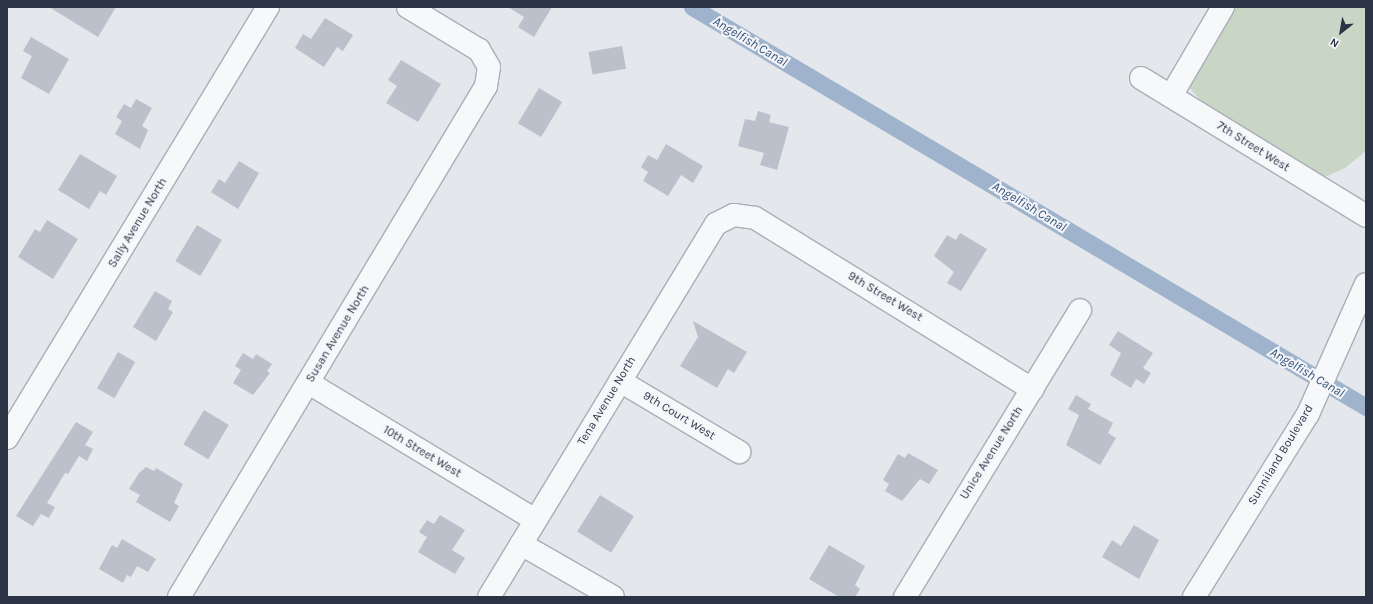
<!DOCTYPE html>
<html>
<head>
<meta charset="utf-8">
<style>
	body { margin:0 }
	#map { position:relative; width:1373px; height:604px; overflow:hidden; background:#e4e7ec; font-family:Karla,sans-serif }
	div>[style] { position:absolute }
	[style*='--x'] { left:calc(var(--x)*1px); top:calc(var(--y)*1px); width:calc(var(--w)*1px); rotate:calc(var(--a)*1deg) }
	.green>* { inset:0; background:#c9d6c5 }
	.canal>* { height:17px; margin:-8.5px; padding:0 8.5px; transform-origin:8.5px; border-radius:8.5px; background:#9fb4cc }
	.building>* { inset:0; background:#bbc0ca; transform-origin:0 0 }
	.roads { filter:drop-shadow(1px 0 #a9aeb7) drop-shadow(-1px 0 #a9aeb7) drop-shadow(0 1px #a9aeb7) drop-shadow(0 -1px #a9aeb7) }
	.minor>* { height:22px; margin:-11px; padding:0 11px; transform-origin:11px; border-radius:11px; background:#f7f8fa }
	span { translate:-50% -50%; white-space:nowrap; text-align:center; line-height:1.15; -webkit-text-stroke:4px #f4f6f9; paint-order:stroke }
	.street-label { font-size:12px; color:#2b3445 }
	.water-label { font-size:13px; color:#34527a; font-style:italic }
	.frame { position:absolute; inset:0; border:8px solid #2b3445; pointer-events:none }
	.north { position:absolute; left:1321px; top:12px; width:40px; height:40px; -webkit-text-stroke:3px #f4f6f9; paint-order:stroke; rotate:211deg; font-size:11px; font-weight:700; line-height:16px; text-align:center; color:#2b3445 }
	.north::after { content:''; display:block; margin:auto; width:14px; height:18px; background:#2b3445; clip-path:polygon(50% 0,100% 100%,50% 72%,0 100%) }
</style>
</head>
<body>
<div id="map">
	<div class="green">
		<i style="clip-path:polygon(1233px 7px,1366px 7px,1366px 151px,1345px 168px,1327px 176px,1308px 176px,1225px 129px,1188px 86px)"></i>
	</div>
	<div class="canal">
		<i style="--x:692;--y:7;--w:784;--a:30.69"></i>
	</div>
	<div class="building">
		<i style="clip-path:polygon(49px 7px,116px 7px,98px 37px)"></i>
		<i style="clip-path:polygon(508px 7px,552px 7px,534px 37px,518px 27px,524px 17px)"></i>
		<i style="clip-path:polygon(325px 18px,353px 35px,343px 51px,337px 47px,324px 67px,295px 48px,303px 34px,311px 39px)"></i>
		<i style="clip-path:polygon(31px 37px,69px 59px,49px 94px,21px 78px,32px 56px,23px 51px)"></i>
		<i style="left:622px;top:46px;width:23px;height:34px;rotate:80deg"></i>
		<i style="clip-path:polygon(401px 60px,441px 84px,418px 122px,386px 103px,397px 86px,388px 80px)"></i>
		<i style="left:539px;top:88px;width:27px;height:41px;rotate:31deg"></i>
		<i style="clip-path:polygon(136px 99px,152px 108px,142px 126px,148px 130px,140px 149px,115px 134px,122px 121px,116px 117px,124px 104px,131px 108px)"></i>
		<i style="clip-path:polygon(758px 111px,771px 115px,769px 122px,789px 127px,777px 170px,760px 165px,764px 153px,738px 146px,745px 119px,755px 121px)"></i>
		<i style="clip-path:polygon(666px 144px,703px 166px,693px 183px,681px 175px,668px 196px,643px 181px,648px 172px,641px 167px,648px 155px,657px 160px)"></i>
		<i style="clip-path:polygon(80px 154px,117px 176px,106px 195px,100px 191px,89px 209px,58px 190px)"></i>
		<i style="clip-path:polygon(239px 161px,259px 173px,238px 209px,211px 192px,219px 179px,225px 183px)"></i>
		<i style="clip-path:polygon(47px 220px,78px 239px,53px 279px,18px 257px,35px 229px,40px 232px)"></i>
		<i style="left:197px;top:225px;width:29px;height:42px;rotate:31deg"></i>
		<i style="clip-path:polygon(960px 233px,987px 249px,961px 291px,947px 283px,954px 272px,934px 256px,947px 235px,956px 240px)"></i>
		<i style="clip-path:polygon(155px 291px,172px 301px,168px 309px,173px 312px,156px 341px,133px 327px)"></i>
		<i style="clip-path:polygon(693px 321px,747px 352px,734px 373px,728px 369px,717px 388px,680px 366px,698px 337px)"></i>
		<i style="clip-path:polygon(1118px 331px,1153px 353px,1143px 368px,1151px 373px,1144px 384px,1136px 379px,1131px 388px,1110px 375px,1121px 353px,1109px 345px)"></i>
		<i style="left:118px;top:352px;width:20px;height:42px;rotate:30deg"></i>
		<i style="clip-path:polygon(243px 353px,253px 359px,256px 354px,272px 364px,267px 371px,270px 373px,253px 395px,233px 383px,241px 370px,235px 366px)"></i>
		<i style="clip-path:polygon(1076px 395px,1091px 404px,1088px 409px,1113px 423px,1108px 433px,1116px 438px,1100px 465px,1066px 445px,1079px 415px,1068px 409px)"></i>
		<i style="left:204px;top:410px;width:29px;height:40px;rotate:31deg"></i>
		<i style="clip-path:polygon(76px 422px,93px 432px,85px 445px,93px 449px,87px 461px,79px 456px,68px 474px,65px 473px,47px 503px,55px 507px,49px 518px,41px 514px,33px 526px,16px 516px)"></i>
		<i style="clip-path:polygon(908px 453px,938px 470px,929px 484px,920px 479px,902px 501px,885px 491px,889px 484px,883px 480px,898px 454px,905px 458px)"></i>
		<i style="clip-path:polygon(146px 467px,154px 471px,156px 468px,183px 484px,174px 503px,179px 506px,170px 522px,136px 502px,140px 495px,129px 489px,139px 473px)"></i>
		<i style="left:600px;top:495px;width:40px;height:43px;rotate:32deg"></i>
		<i style="clip-path:polygon(440px 515px,465px 530px,452px 550px,465px 558px,455px 574px,418px 552px,427px 537px,419px 532px,427px 520px,434px 524px)"></i>
		<i style="clip-path:polygon(1134px 525px,1159px 540px,1139px 579px,1102px 557px,1112px 540px,1121px 546px)"></i>
		<i style="clip-path:polygon(122px 539px,156px 559px,148px 572px,137px 566px,131px 577px,127px 575px,123px 583px,99px 569px,112px 545px,117px 548px)"></i>
		<i style="clip-path:polygon(829px 545px,865px 566px,855px 585px,860px 589px,855px 597px,839px 597px,809px 579px)"></i>
	</div>
	<div class="roads">
		<div class="minor">
			<i style="--x:1141;--y:78;--w:264;--a:31.5"></i>
			<i style="--x:1171;--y:96;--w:103;--a:-59.7"></i>
			<i style="--x:620;--y:381;--w:139;--a:30.8"></i>
			<i style="--x:309;--y:383;--w:264;--a:31.2"></i>
			<i style="--x:7;--y:438;--w:504;--a:-58.8"></i>
			<i style="--x:521;--y:544;--w:106;--a:29.9"></i>
			<i style="--x:179;--y:597;--w:596;--a:-59"></i>
			<i style="--x:486;--y:86;--w:19;--a:-81"></i>
			<i style="--x:489;--y:67;--w:20;--a:-120"></i>
			<i style="--x:479;--y:50;--w:83;--a:-148.8"></i>
			<i style="--x:489;--y:597;--w:437;--a:-58.7"></i>
			<i style="--x:716;--y:224;--w:20;--a:-27"></i>
			<i style="--x:734;--y:215;--w:21;--a:8"></i>
			<i style="--x:755;--y:218;--w:326;--a:31.7"></i>
			<i style="--x:905;--y:597;--w:336;--a:-58.6"></i>
			<i style="--x:1194;--y:597;--w:216;--a:-58.1"></i>
			<i style="--x:1308;--y:414;--w:142;--a:-66"></i>
		</div>
	</div>
	<div class="street-label">
		<span style="left:1253px;top:147px;rotate:32deg">7th Street West</span>
		<span style="left:138px;top:223px;rotate:-59deg">Sally Avenue North</span>
		<span style="left:885px;top:297px;rotate:31deg">9th Street West</span>
		<span style="left:338px;top:334px;rotate:-59deg">Susan Avenue North</span>
		<span style="left:607px;top:401px;rotate:-59deg">Tena Avenue North</span>
		<span style="left:679px;top:416px;rotate:31deg">9th Court West</span>
		<span style="left:422px;top:452px;rotate:31deg">10th Street West</span>
		<span style="left:992px;top:453px;rotate:-58deg">Unice Avenue North</span>
		<span style="left:1281px;top:455px;rotate:-59deg">Sunniland Boulevard</span>
	</div>
	<div class="water-label">
		<span style="left:750px;top:42px;rotate:31deg">Angelfish Canal</span>
		<span style="left:1029px;top:207px;rotate:31deg">Angelfish Canal</span>
		<span style="left:1307px;top:373px;rotate:31deg">Angelfish Canal</span>
	</div>
	<div class="frame"></div>
	<div class="north">N</div>
</div>
</body>
</html>
